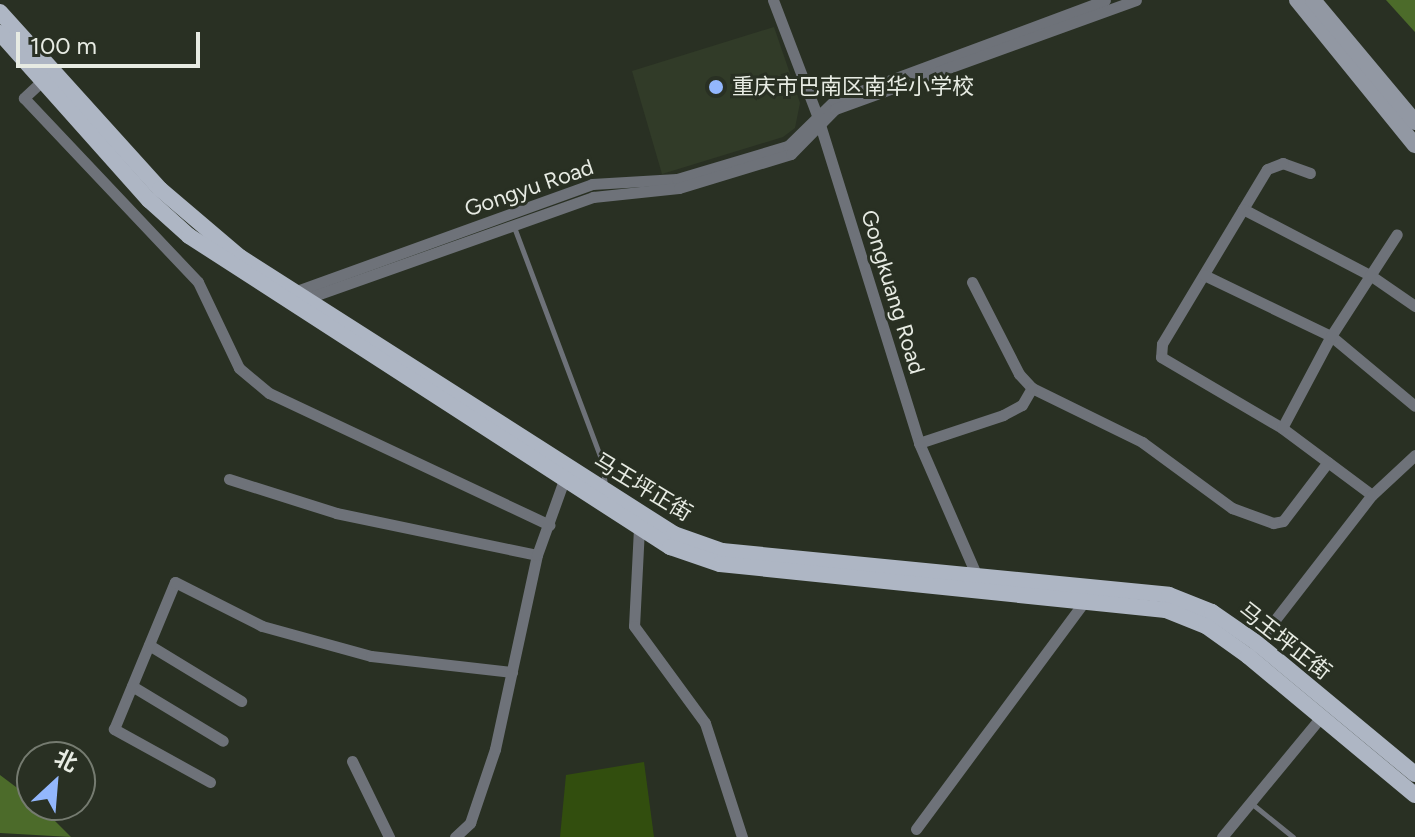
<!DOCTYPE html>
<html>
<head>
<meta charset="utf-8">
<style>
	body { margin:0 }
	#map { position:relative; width:1415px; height:837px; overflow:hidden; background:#293023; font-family:Figtree,"Noto Sans SC",sans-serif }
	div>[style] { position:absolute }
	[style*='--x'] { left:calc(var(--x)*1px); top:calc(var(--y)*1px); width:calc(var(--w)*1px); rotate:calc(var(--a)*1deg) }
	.built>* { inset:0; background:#313b28 }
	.green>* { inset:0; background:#324e0e }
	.water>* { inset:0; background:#4c6b2a }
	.lane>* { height:5px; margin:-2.5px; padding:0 2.5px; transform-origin:2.5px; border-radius:2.5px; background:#6e7279 }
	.street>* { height:11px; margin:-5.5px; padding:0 5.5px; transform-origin:5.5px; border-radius:5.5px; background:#6e7279 }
	.secondary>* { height:16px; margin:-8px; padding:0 8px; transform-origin:8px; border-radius:8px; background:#9298a3 }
	.primary>* { height:16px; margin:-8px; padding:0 8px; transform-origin:8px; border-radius:8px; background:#aeb6c4 }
	.dots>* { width:22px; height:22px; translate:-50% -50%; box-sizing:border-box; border:4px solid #293023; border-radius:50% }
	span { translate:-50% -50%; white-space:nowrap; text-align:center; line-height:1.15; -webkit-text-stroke:6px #293023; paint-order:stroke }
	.poi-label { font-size:22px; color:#e7ebe3 }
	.left { translate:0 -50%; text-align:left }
	.street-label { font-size:22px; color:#e7ebe3 }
	.north { position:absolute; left:16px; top:741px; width:80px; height:80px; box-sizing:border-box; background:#293023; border:2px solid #757b70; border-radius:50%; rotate:26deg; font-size:22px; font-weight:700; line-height:32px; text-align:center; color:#e7ebe3 }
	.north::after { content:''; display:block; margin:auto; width:28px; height:36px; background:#93b7fd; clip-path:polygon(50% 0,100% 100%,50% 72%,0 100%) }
	.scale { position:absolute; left:16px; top:32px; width:184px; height:36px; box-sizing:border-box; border:4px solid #e7ebe3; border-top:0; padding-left:10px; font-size:24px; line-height:28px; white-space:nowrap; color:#e7ebe3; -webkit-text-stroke:6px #293023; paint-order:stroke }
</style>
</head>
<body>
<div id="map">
	<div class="built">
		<i style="clip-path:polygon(774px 27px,800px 103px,795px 128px,783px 137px,662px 174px,632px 71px)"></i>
	</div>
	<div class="green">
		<i style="clip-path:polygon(644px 762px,654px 837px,560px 837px,566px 775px)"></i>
	</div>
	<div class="water">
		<i style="clip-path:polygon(1386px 0,1415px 0,1415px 32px,1414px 31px)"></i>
		<i style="clip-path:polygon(0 775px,32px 799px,32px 805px,39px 805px,71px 837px,0 833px)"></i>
	</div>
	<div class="lane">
		<i style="--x:514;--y:227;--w:250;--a:69.4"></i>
		<i style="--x:602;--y:461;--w:24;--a:83"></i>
		<i style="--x:1251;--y:803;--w:54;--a:39"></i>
	</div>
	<div class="street">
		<i style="--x:773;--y:0;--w:123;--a:69.1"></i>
		<i style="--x:817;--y:115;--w:343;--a:72.7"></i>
		<i style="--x:919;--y:443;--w:148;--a:66.5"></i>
		<i style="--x:42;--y:81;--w:25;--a:137"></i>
		<i style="--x:24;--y:98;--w:253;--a:46.6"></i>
		<i style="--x:198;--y:282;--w:95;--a:64.5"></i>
		<i style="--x:239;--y:368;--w:39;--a:40"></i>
		<i style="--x:269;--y:393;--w:310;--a:25.2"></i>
		<i style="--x:1310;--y:173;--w:29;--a:-160"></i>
		<i style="--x:1283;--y:163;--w:17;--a:159"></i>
		<i style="--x:1267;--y:169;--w:204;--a:121"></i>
		<i style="--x:1162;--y:344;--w:13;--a:94"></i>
		<i style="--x:1161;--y:357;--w:140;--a:30.4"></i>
		<i style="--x:1282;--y:428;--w:112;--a:36.7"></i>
		<i style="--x:1243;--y:209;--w:143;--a:27.5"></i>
		<i style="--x:1370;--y:275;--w:55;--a:34.6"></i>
		<i style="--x:1204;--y:275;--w:141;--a:25.7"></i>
		<i style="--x:1331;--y:336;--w:109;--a:39.8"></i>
		<i style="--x:972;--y:282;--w:103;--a:62.9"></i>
		<i style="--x:1019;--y:374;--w:19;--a:47"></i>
		<i style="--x:1032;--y:388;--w:123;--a:26.1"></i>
		<i style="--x:1142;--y:442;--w:112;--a:36.3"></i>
		<i style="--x:1232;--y:508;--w:44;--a:20.1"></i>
		<i style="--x:1273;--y:523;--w:10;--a:-11"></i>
		<i style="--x:1283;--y:521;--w:74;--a:-52.7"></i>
		<i style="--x:294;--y:292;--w:317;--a:-19.9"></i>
		<i style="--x:592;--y:184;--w:85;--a:-3.4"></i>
		<i style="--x:677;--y:179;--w:116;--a:-16.6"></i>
		<i style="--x:788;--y:146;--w:64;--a:-44.4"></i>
		<i style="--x:834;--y:101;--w:289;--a:-20.4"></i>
		<i style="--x:305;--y:299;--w:306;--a:-19.5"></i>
		<i style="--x:593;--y:197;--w:86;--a:-6"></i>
		<i style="--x:679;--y:188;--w:117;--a:-16.9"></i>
		<i style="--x:791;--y:154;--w:63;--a:-45.6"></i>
		<i style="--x:835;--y:109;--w:320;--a:-19.9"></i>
		<i style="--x:1282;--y:428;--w:104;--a:-62"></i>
		<i style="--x:1331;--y:336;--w:121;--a:-57.1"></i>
		<i style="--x:919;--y:443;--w:89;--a:-18.4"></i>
		<i style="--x:1003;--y:415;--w:21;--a:-28"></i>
		<i style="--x:1022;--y:405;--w:20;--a:-60"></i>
		<i style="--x:229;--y:479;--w:112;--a:17.6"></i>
		<i style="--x:336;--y:513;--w:205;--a:11.8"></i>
		<i style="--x:639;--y:528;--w:98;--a:92.9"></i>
		<i style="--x:634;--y:626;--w:120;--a:53.8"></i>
		<i style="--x:705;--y:723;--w:120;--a:72"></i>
		<i style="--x:1257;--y:643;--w:187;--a:-52.2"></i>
		<i style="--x:1372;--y:495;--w:59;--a:-42.9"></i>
		<i style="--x:149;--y:645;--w:108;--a:31.3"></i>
		<i style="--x:132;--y:686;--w:106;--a:31.1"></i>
		<i style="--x:352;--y:761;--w:85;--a:64"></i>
		<i style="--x:210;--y:782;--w:110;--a:-151.1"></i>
		<i style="--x:114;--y:729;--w:159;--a:-67.5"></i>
		<i style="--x:175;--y:582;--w:97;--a:26.8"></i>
		<i style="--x:262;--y:626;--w:113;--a:15.4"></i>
		<i style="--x:371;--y:656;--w:142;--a:6.5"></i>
		<i style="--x:916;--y:829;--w:284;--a:-53.5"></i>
		<i style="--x:455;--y:837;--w:21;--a:-43"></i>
		<i style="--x:470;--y:823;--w:78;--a:-71.3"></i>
		<i style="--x:495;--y:749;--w:198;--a:-77.8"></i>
		<i style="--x:537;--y:555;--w:80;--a:-70.2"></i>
		<i style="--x:1222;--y:837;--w:156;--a:-50.5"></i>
	</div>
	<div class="secondary">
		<i style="--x:1297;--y:0;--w:187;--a:50.9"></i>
		<i style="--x:1313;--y:0;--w:159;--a:50.1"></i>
	</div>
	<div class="primary">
		<i style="--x:0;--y:12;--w:239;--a:47.9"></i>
		<i style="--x:160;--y:189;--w:105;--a:40.4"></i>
		<i style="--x:240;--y:257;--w:515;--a:32.55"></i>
		<i style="--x:674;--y:534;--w:51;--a:19.5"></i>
		<i style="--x:722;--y:551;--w:449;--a:5.6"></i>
		<i style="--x:1169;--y:595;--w:46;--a:21.6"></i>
		<i style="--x:1212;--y:612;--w:55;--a:34.6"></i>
		<i style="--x:1257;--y:643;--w:205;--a:39.7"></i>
		<i style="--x:0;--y:33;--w:224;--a:48.3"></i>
		<i style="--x:149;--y:200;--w:54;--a:42"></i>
		<i style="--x:189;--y:236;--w:573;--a:32.89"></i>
		<i style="--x:670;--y:547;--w:53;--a:18.8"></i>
		<i style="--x:720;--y:564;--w:448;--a:5.9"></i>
		<i style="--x:1166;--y:610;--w:43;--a:21.8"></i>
		<i style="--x:1206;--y:626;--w:52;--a:35.5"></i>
		<i style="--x:1248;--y:656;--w:217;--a:39.8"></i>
	</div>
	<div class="dots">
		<i style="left:716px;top:87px;background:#93b7fd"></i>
	</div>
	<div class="poi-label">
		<span class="left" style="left:732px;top:87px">重庆市巴南区南华小学校</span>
	</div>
	<div class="street-label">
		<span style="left:529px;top:188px;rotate:-19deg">Gongyu Road</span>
		<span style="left:893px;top:292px;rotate:73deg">Gongkuang Road</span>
		<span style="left:643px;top:487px;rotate:31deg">马王坪正街</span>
		<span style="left:1285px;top:641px;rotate:38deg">马王坪正街</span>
	</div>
	<div class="north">北</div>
	<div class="scale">100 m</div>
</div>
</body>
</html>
